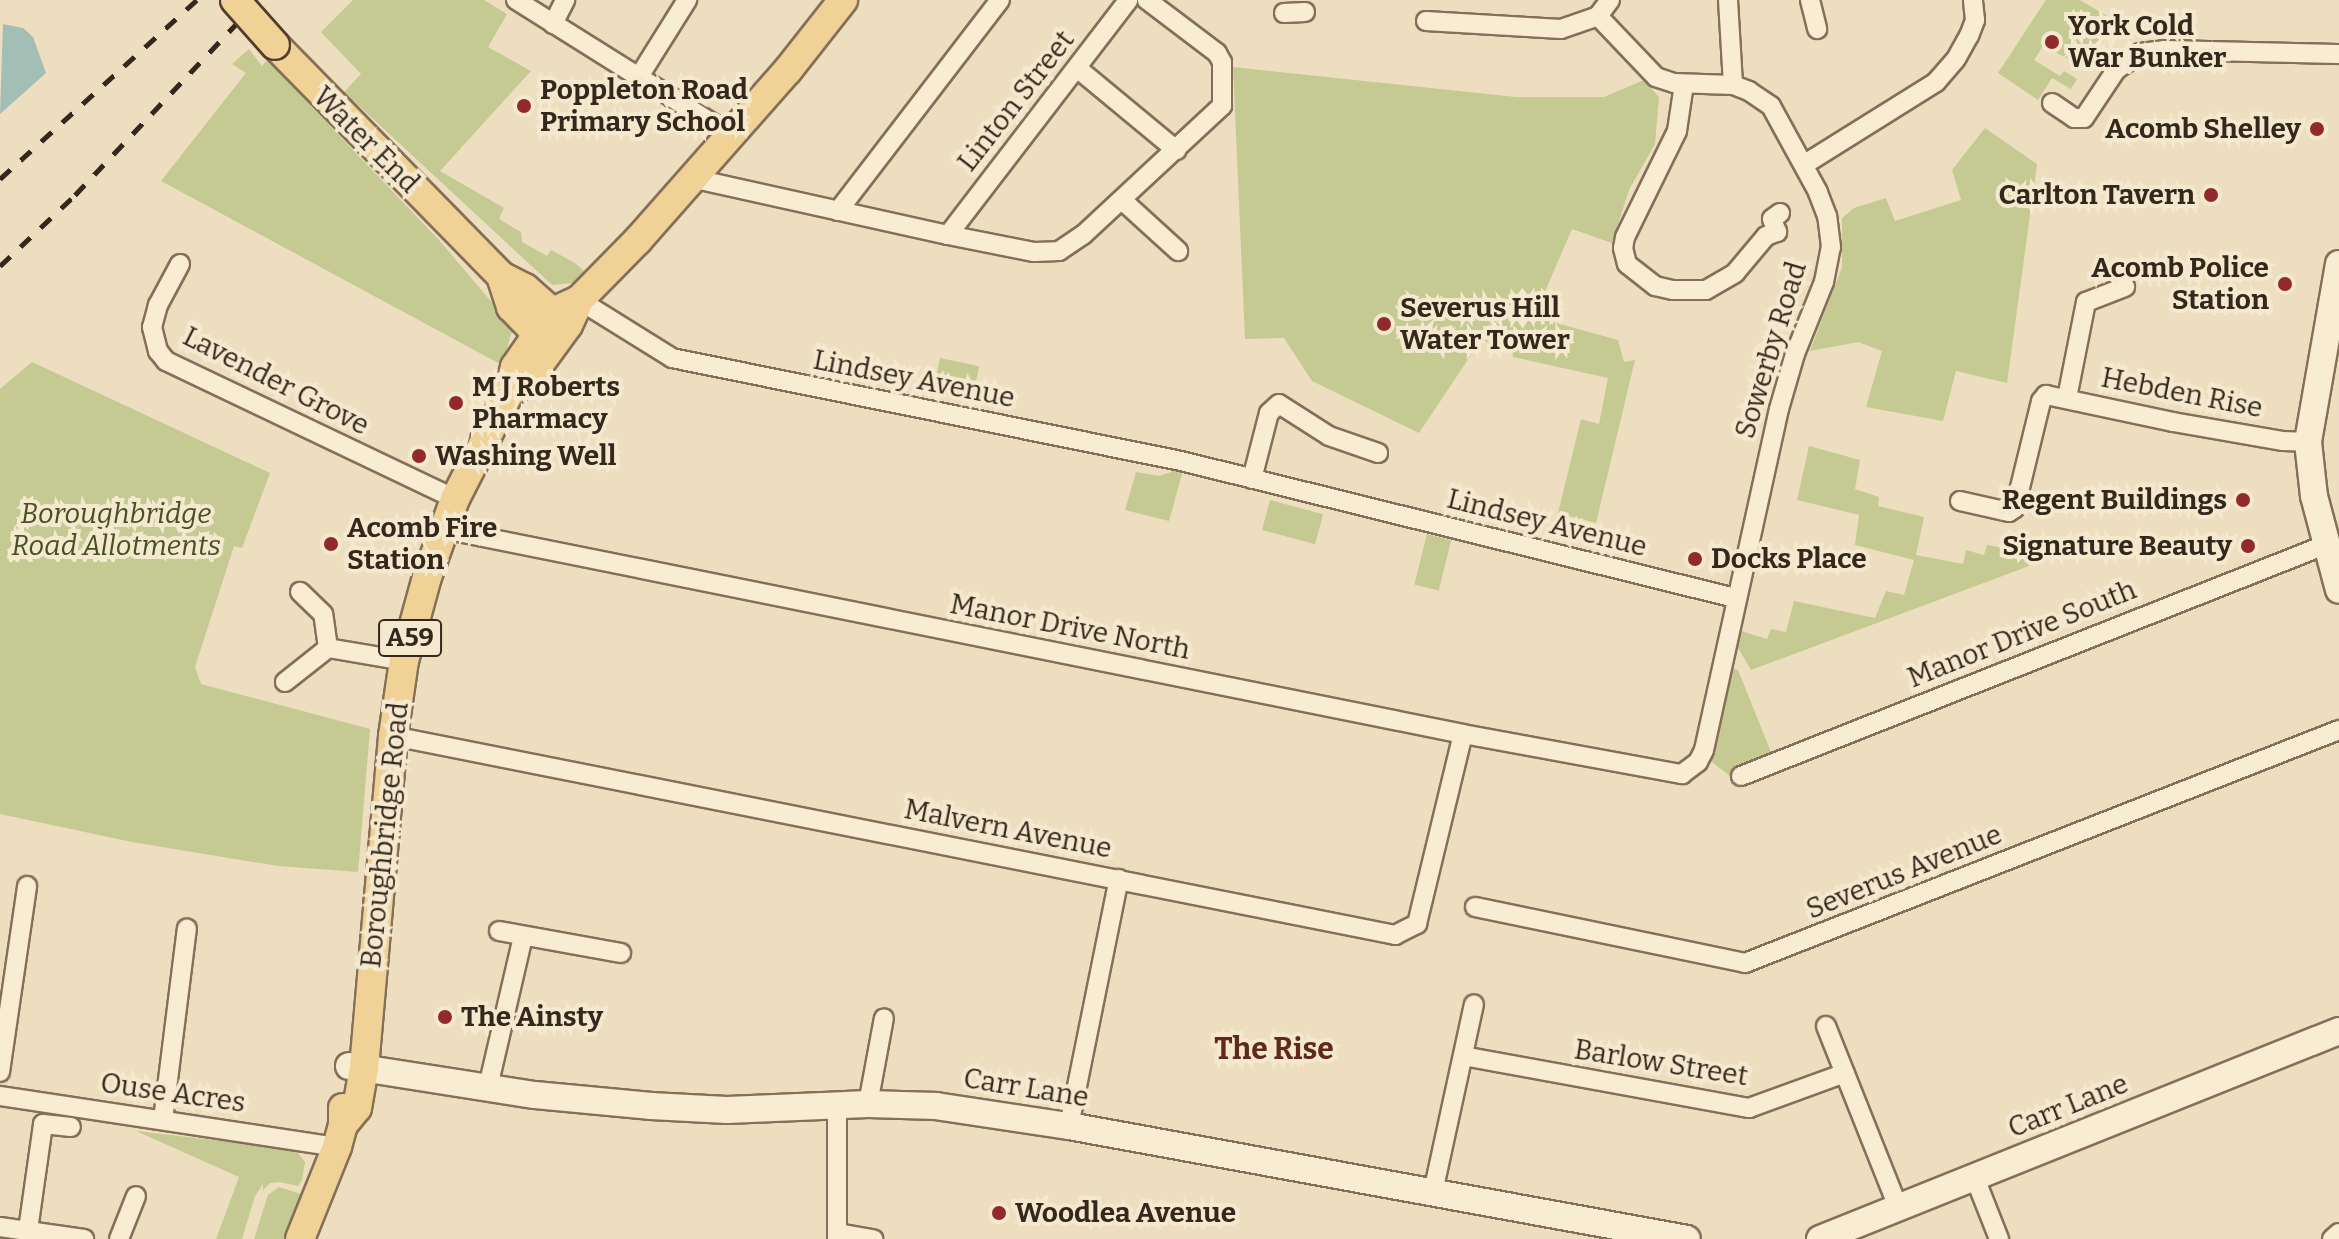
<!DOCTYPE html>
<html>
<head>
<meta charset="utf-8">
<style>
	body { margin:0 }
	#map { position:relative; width:2339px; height:1239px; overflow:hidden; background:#ecdebf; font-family:Bitter,serif }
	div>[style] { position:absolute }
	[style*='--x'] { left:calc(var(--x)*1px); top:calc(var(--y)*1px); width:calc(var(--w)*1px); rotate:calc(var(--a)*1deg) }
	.green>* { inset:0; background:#c5ca93; transform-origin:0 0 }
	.water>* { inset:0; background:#a2beb5 }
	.roads { filter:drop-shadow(2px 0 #856f58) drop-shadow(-2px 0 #856f58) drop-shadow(0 2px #856f58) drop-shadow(0 -2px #856f58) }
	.street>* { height:18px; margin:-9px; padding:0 9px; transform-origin:9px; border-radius:9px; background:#f8ecd2 }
	.secondary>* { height:26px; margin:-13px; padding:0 13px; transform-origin:13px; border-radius:13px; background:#f8ecd2 }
	.primary>* { height:28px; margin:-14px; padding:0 14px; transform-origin:14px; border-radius:14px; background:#f0d296 }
	.rail>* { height:5px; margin-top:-2.5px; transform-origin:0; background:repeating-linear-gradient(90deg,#34271c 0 14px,transparent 0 28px) }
	.bridges { filter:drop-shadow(2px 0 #523d2c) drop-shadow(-2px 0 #523d2c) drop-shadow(0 2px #523d2c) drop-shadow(0 -2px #523d2c) }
	.primary-bridge>* { height:28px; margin:-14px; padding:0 14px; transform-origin:14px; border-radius:14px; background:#f0d296 }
	.dots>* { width:22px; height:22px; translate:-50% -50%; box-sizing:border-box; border:4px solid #f4e8ce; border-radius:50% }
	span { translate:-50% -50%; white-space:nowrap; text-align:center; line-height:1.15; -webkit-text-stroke:8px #f4e8ce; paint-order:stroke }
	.shield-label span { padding:2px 6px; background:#f4e8ce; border:2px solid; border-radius:6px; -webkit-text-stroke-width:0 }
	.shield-label { font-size:26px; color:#34271c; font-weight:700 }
	.poi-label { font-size:28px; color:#34271c; font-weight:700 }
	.left { translate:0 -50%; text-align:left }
	.right { translate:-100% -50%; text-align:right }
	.street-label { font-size:28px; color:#34271c }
	.park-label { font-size:28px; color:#465023; font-style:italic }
	.neighbourhood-label { font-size:30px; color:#60291c; font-weight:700 }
</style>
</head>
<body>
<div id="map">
	<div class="green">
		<i style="clip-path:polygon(353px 0,484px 0,507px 14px,488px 47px,531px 71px,440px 171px,504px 208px,499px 219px,521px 232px,522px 242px,547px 256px,551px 250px,575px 263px,584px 271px,573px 283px,552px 285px,344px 92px,361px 74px,321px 32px)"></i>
		<i style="clip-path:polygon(2046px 0,2080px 0,2112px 19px,2114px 25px,2082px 66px,2043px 46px,2034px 60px,2060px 76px,2064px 71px,2077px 79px,2071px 89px,2052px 78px,2038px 100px,1998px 73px)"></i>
		<i style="clip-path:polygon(249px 49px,262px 66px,271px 56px,309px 104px,439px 240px,506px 319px,513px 328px,502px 365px,161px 181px,246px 73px,232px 64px)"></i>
		<i style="clip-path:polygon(1233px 67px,1516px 97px,1604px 97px,1644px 80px,1659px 97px,1655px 144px,1629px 190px,1612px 243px,1572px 229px,1534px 317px,1618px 340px,1624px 362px,1635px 360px,1596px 523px,1558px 513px,1581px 419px,1599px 424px,1608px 378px,1513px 357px,1512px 350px,1481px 340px,1419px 433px,1312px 381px,1284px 338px,1245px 339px)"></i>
		<i style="clip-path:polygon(1985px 128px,2037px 164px,2007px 383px,1956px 371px,1943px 421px,1866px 407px,1882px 351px,1858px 342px,1810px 351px,1842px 267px,1842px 218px,1854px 208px,1886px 198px,1895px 221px,1961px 200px,1952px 170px)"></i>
		<i style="left:940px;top:358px;width:40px;height:25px;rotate:12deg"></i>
		<i style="clip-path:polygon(32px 362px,270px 473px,242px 548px,234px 546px,195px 667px,201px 684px,370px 729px,358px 872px,278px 866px,132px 842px,0 814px,0 389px)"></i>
		<i style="clip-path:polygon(1809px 446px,1860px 460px,1855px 489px,1879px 497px,1878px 506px,1924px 517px,1916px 555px,1963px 564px,1966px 550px,1984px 555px,1987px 545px,2026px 552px,2029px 566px,1751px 670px,1737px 646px,1738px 630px,1767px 639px,1771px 629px,1786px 632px,1794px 601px,1875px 618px,1886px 591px,1904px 595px,1914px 560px,1855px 545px,1859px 515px,1797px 500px)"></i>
		<i style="clip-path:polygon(1177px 470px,1182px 474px,1169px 521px,1125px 510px,1136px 472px,1159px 476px)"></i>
		<i style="left:1270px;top:500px;width:55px;height:31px;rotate:15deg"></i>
		<i style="left:1427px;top:534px;width:25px;height:52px;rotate:14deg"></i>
		<i style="clip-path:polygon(1730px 668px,1738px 670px,1773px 757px,1730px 776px,1708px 759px)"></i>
		<i style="clip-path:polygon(136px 1131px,289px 1149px,297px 1152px,305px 1162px,302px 1180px,298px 1186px,279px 1182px,270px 1183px,263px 1190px,263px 1184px,255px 1196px,242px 1239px,216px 1239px,239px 1177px)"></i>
		<i style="clip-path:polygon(279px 1187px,301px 1194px,284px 1239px,254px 1239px,268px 1195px)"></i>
	</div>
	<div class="water">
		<i style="clip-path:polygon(3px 24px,23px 28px,33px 37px,46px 73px,0 114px)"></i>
	</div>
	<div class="roads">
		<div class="street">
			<i style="--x:516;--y:0;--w:252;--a:32.1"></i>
			<i style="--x:1728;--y:0;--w:85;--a:86.6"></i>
			<i style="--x:1810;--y:0;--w:30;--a:76"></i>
			<i style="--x:1284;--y:13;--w:21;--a:-3"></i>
			<i style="--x:1426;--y:21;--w:135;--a:3.4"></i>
			<i style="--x:1561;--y:29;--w:39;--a:-19"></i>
			<i style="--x:1598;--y:16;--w:20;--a:-53"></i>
			<i style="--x:553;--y:24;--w:27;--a:-63"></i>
			<i style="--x:1077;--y:68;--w:129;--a:39.6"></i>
			<i style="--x:640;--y:75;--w:89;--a:-57.9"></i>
			<i style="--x:1684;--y:84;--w:48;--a:98.5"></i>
			<i style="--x:1677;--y:131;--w:118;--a:116.1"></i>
			<i style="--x:1625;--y:237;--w:11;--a:100"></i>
			<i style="--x:1623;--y:248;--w:16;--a:76"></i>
			<i style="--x:1627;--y:264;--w:36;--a:38"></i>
			<i style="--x:1655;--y:286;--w:18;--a:13"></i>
			<i style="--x:1673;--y:290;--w:33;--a:0"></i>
			<i style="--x:1706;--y:290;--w:34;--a:-30"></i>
			<i style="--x:1735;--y:273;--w:48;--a:-50"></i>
			<i style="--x:1766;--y:236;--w:12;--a:-20"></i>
			<i style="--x:1777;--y:232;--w:14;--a:-111"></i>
			<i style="--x:1772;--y:219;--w:10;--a:-37"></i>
			<i style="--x:2052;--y:103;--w:27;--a:34"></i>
			<i style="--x:2074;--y:118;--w:10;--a:0"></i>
			<i style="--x:2084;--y:118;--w:58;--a:-56.3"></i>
			<i style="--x:2116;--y:70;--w:29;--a:-35"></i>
			<i style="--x:2140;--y:53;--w:24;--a:-7"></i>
			<i style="--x:2164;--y:50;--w:175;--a:1.3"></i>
			<i style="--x:1805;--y:164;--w:155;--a:-32"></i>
			<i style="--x:1936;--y:82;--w:30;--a:-49"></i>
			<i style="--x:1956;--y:59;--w:26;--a:-61"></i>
			<i style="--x:1969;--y:36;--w:17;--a:-69"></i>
			<i style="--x:1975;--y:20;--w:20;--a:-96"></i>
			<i style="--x:691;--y:178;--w:263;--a:12.5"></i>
			<i style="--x:948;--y:235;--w:88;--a:11.2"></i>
			<i style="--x:1034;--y:252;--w:25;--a:-2"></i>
			<i style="--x:1059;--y:251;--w:29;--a:-34"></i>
			<i style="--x:1083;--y:235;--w:190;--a:-42.9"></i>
			<i style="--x:1222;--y:106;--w:44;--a:-90"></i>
			<i style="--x:1222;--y:62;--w:10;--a:-119"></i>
			<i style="--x:1217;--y:53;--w:88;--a:-142.9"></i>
			<i style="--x:1122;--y:200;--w:76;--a:42.3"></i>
			<i style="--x:838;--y:211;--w:266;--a:-52.5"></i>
			<i style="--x:948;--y:235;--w:296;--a:-52.5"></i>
			<i style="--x:180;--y:264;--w:47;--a:118.2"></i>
			<i style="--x:158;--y:305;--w:23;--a:105"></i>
			<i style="--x:152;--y:327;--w:25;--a:76"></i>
			<i style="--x:158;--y:351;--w:13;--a:51"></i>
			<i style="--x:166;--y:361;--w:320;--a:25.5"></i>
			<i style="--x:579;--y:300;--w:110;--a:31.9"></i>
			<i style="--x:672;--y:358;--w:519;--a:11.44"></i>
			<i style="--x:1181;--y:461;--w:571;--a:13.89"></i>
			<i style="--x:2067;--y:398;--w:98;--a:-78.8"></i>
			<i style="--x:2086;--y:302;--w:42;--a:-21"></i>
			<i style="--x:1252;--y:479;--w:68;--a:-75.6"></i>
			<i style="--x:1269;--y:413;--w:13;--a:-42"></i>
			<i style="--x:1279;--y:404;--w:59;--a:32.6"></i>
			<i style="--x:1329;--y:436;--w:52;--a:19.1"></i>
			<i style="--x:1960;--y:501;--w:50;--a:12.7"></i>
			<i style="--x:2009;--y:512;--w:7;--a:-34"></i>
			<i style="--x:2015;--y:508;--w:110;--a:-76.3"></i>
			<i style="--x:2041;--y:401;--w:8;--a:-50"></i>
			<i style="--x:2046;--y:395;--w:130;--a:12"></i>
			<i style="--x:2173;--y:422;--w:112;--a:9.8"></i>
			<i style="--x:2283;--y:441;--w:25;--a:2"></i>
			<i style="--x:443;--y:529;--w:1040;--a:11.36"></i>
			<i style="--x:1463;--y:734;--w:223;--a:10.4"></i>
			<i style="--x:1682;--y:774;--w:20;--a:-37"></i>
			<i style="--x:1698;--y:762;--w:13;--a:-63"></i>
			<i style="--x:1704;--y:750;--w:349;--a:-77.6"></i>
			<i style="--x:1779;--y:409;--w:57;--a:-73.8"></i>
			<i style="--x:1795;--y:354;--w:78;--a:-68.1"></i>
			<i style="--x:1824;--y:282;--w:36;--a:-79"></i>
			<i style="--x:1831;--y:247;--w:31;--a:-97"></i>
			<i style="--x:1827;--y:216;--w:26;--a:-111"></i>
			<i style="--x:1818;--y:192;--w:98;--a:-118.7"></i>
			<i style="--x:1771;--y:106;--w:27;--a:-146"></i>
			<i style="--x:1749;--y:91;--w:17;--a:-159"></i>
			<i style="--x:1733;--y:85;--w:59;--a:-178.1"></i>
			<i style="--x:1674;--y:83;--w:19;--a:-162"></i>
			<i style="--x:1656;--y:77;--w:84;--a:-133.6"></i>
			<i style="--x:328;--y:648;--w:77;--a:9.7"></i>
			<i style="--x:285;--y:682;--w:55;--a:-38.3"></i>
			<i style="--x:328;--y:648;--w:34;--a:-98"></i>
			<i style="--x:323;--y:614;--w:32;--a:-136"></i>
			<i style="--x:393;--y:736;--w:1022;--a:11.23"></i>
			<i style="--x:1395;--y:935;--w:25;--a:-27"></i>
			<i style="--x:1417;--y:924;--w:195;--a:-76.4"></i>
			<i style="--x:1741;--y:776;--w:628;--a:-21.58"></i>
			<i style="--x:1475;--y:907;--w:276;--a:11.7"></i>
			<i style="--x:1745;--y:963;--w:638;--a:-21.42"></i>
			<i style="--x:499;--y:931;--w:124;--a:10.2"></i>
			<i style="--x:1826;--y:1026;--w:197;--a:68.3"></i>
			<i style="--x:1463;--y:1056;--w:291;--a:10.3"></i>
			<i style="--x:1749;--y:1108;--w:102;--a:-20"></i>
			<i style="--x:0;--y:1072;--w:188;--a:-81.7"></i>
			<i style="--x:488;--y:1087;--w:155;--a:-76.9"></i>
			<i style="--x:0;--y:1096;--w:341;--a:8.6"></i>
			<i style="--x:868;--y:1104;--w:87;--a:-79.5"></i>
			<i style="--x:837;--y:1105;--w:134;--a:90"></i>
			<i style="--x:163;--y:1120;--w:193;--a:-82.9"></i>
			<i style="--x:1069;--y:1126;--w:252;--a:-78.6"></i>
			<i style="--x:1975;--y:1178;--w:66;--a:68.5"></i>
			<i style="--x:1433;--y:1192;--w:192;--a:-77.7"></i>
			<i style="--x:0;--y:1227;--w:85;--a:8.1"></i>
			<i style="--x:28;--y:1230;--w:107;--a:-81.9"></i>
			<i style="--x:43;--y:1124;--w:28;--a:6"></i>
			<i style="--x:838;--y:1233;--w:36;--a:10"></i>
			<i style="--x:119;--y:1239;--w:46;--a:-68.4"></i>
			<i style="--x:2332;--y:1239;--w:9;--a:-41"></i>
		</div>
		<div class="secondary">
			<i style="--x:2339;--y:264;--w:181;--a:99.9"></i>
			<i style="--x:2308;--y:442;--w:54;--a:83.7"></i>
			<i style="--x:2314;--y:496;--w:97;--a:75.1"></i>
			<i style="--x:349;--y:1066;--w:188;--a:8.9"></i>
			<i style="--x:535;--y:1095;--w:117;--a:5.4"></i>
			<i style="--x:651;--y:1106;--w:76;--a:3"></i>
			<i style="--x:727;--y:1110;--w:141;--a:-2.4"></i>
			<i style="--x:868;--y:1104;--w:68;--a:1.7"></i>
			<i style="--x:936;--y:1106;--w:134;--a:8.6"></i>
			<i style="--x:1069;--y:1126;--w:628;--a:10.36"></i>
			<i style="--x:1820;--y:1239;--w:559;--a:-21.84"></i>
		</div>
		<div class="primary">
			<i style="--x:275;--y:45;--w:323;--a:45.6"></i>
			<i style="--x:501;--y:276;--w:27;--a:27"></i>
			<i style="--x:525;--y:288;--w:56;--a:41.4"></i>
			<i style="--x:501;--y:276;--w:33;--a:72"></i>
			<i style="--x:511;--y:307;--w:54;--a:45.7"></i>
			<i style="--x:515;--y:389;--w:19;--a:-39"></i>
			<i style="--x:530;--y:377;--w:64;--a:-53.8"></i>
			<i style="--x:568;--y:325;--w:19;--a:-65"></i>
			<i style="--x:343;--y:1125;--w:22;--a:-51"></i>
			<i style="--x:357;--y:1108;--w:41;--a:-80.1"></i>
			<i style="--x:364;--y:1068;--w:333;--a:-85"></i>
			<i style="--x:393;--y:736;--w:76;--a:-81.7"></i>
			<i style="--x:404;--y:661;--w:87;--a:-74.7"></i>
			<i style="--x:427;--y:577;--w:83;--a:-70.3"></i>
			<i style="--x:455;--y:499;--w:117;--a:-63"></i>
			<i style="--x:508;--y:395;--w:29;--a:-76"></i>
			<i style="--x:515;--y:367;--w:67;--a:-55.4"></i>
			<i style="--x:553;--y:312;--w:29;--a:-25"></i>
			<i style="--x:579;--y:300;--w:84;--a:-45.5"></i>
			<i style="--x:638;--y:240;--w:227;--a:-48.6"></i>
			<i style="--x:788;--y:70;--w:89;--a:-51.8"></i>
			<i style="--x:300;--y:1239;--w:99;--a:-68.1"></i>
			<i style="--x:337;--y:1147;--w:23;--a:-75"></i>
			<i style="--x:343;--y:1125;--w:17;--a:-90"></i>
		</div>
	</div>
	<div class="rail">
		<i style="--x:0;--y:179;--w:266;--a:-42.3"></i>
		<i style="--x:0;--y:266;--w:103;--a:-43.4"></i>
		<i style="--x:75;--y:195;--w:268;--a:-46.7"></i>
	</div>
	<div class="bridges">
		<div class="primary-bridge">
			<i style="--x:235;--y:0;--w:60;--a:48.4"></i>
		</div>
	</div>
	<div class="dots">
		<i style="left:2052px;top:42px;background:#92292c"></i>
		<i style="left:524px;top:106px;background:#92292c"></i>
		<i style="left:2317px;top:129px;background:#92292c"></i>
		<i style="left:2211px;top:195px;background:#92292c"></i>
		<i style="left:2285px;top:284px;background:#92292c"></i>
		<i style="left:1384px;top:324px;background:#92292c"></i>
		<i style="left:456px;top:403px;background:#92292c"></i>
		<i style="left:419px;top:456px;background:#92292c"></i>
		<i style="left:2243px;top:500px;background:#92292c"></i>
		<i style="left:331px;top:544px;background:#92292c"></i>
		<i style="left:2248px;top:546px;background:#92292c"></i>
		<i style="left:1695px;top:559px;background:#92292c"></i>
		<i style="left:445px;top:1017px;background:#92292c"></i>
		<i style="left:999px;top:1213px;background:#92292c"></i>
	</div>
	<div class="shield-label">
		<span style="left:410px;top:638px">A59</span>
	</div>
	<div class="poi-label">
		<span class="left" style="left:2068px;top:42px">York Cold<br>War Bunker</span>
		<span class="left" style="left:540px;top:106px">Poppleton Road<br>Primary School</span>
		<span class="right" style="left:2301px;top:129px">Acomb Shelley</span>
		<span class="right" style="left:2195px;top:195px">Carlton Tavern</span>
		<span class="right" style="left:2269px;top:284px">Acomb Police<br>Station</span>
		<span class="left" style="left:1400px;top:324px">Severus Hill<br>Water Tower</span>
		<span class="left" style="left:472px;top:403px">M J Roberts<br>Pharmacy</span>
		<span class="left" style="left:435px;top:456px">Washing Well</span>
		<span class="right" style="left:2227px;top:500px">Regent Buildings</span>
		<span class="left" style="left:347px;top:544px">Acomb Fire<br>Station</span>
		<span class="right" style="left:2232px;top:546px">Signature Beauty</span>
		<span class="left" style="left:1711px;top:559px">Docks Place</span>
		<span class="left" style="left:461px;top:1017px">The Ainsty</span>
		<span class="left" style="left:1015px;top:1213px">Woodlea Avenue</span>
	</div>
	<div class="street-label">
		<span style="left:1016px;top:101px;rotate:-52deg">Linton Street</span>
		<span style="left:366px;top:140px;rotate:45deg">Water End</span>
		<span style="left:1771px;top:350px;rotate:-73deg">Sowerby Road</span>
		<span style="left:914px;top:379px;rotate:11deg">Lindsey Avenue</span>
		<span style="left:276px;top:381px;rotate:27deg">Lavender Grove</span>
		<span style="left:2182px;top:393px;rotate:11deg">Hebden Rise</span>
		<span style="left:1547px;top:523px;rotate:14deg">Lindsey Avenue</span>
		<span style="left:1070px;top:627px;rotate:11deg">Manor Drive North</span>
		<span style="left:2022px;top:634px;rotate:-22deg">Manor Drive South</span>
		<span style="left:1008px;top:829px;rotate:11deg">Malvern Avenue</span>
		<span style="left:385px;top:835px;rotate:-84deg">Boroughbridge Road</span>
		<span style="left:1904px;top:872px;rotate:-22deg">Severus Avenue</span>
		<span style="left:1661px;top:1063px;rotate:9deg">Barlow Street</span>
		<span style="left:1026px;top:1088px;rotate:9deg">Carr Lane</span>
		<span style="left:173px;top:1093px;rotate:8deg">Ouse Acres</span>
		<span style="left:2068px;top:1106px;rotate:-22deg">Carr Lane</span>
	</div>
	<div class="park-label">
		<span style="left:116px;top:530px">Boroughbridge<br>Road Allotments</span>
	</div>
	<div class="neighbourhood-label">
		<span style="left:1274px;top:1049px">The Rise</span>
	</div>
</div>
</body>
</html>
